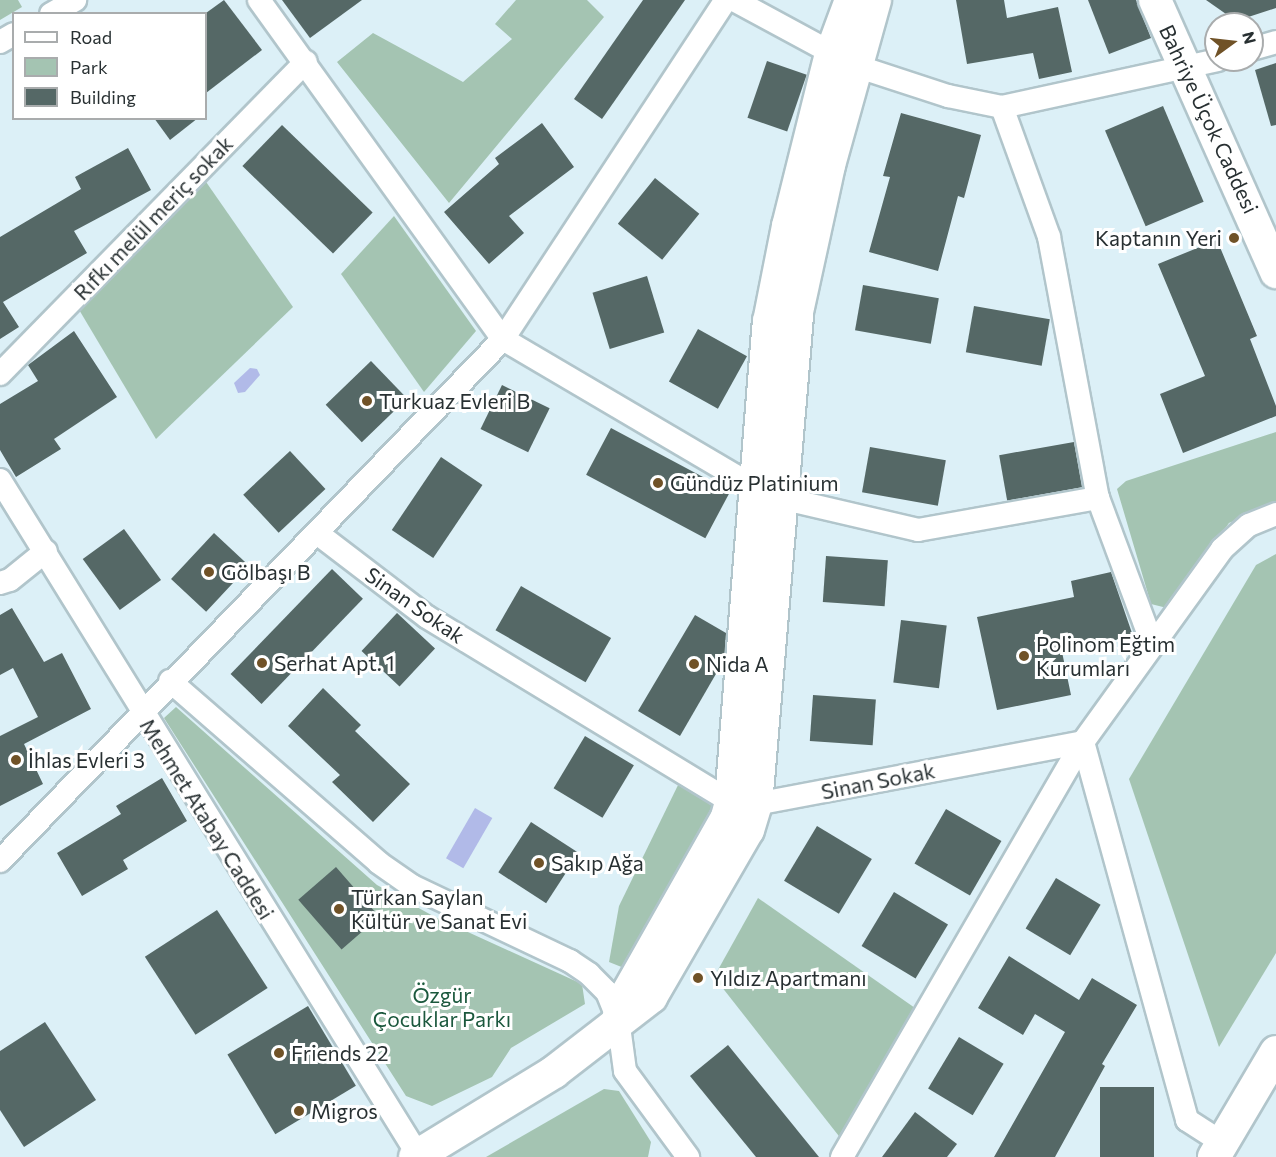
<!DOCTYPE html>
<html>
<head>
<meta charset="utf-8">
<style>
	body { margin:0 }
	#map { position:relative; width:1276px; height:1157px; overflow:hidden; background:#dcf0f7; font-family:Commissioner,sans-serif }
	div>[style] { position:absolute }
	[style*='--x'] { left:calc(var(--x)*1px); top:calc(var(--y)*1px); width:calc(var(--w)*1px); rotate:calc(var(--a)*1deg) }
	.green>* { inset:0; background:#a4c4b2 }
	.water>* { inset:0; background:#b1bae8; transform-origin:0 0 }
	.building>* { inset:0; background:#556866; transform-origin:0 0 }
	.roads { filter:drop-shadow(2px 0 #b1c5cb) drop-shadow(-2px 0 #b1c5cb) drop-shadow(0 2px #b1c5cb) drop-shadow(0 -2px #b1c5cb) }
	.minor>* { height:22px; margin:-11px; padding:0 11px; transform-origin:11px; border-radius:11px; background:#fff }
	.secondary>* { height:32px; margin:-16px; padding:0 16px; transform-origin:16px; border-radius:16px; background:#fff }
	.dots>* { width:16px; height:16px; translate:-50% -50%; box-sizing:border-box; border:3px solid #fff; border-radius:50% }
	span { translate:-50% -50%; white-space:nowrap; text-align:center; line-height:1.15; -webkit-text-stroke:6px #fff; paint-order:stroke }
	.street-label { font-size:21px; color:#283032 }
	.poi-label { font-size:21px; color:#283032 }
	.right { translate:-100% -50%; text-align:right }
	.left { translate:0 -50%; text-align:left }
	.park-label { font-size:21px; color:#1b583d }
	.legend { position:absolute; left:12px; top:12px; width:195px; height:108px; box-sizing:border-box; background:#fff; border:2px solid #a9acad; margin:0; padding:8px 10px; list-style:none; font-size:18px; color:#283032 }
	.legend li { display:flex; align-items:center; gap:12px; height:30px }
	.legend b { width:30px; border:2px solid #a9acad }
	.north { position:absolute; left:1204px; top:12px; width:60px; height:60px; box-sizing:border-box; background:#fff; border:2px solid #a9acad; border-radius:50%; rotate:75deg; font-size:16px; font-weight:700; line-height:24px; text-align:center; color:#283032 }
	.north::after { content:''; display:block; margin:auto; width:21px; height:27px; background:#705227; clip-path:polygon(50% 0,100% 100%,50% 72%,0 100%) }
</style>
</head>
<body>
<div id="map">
	<div class="green">
		<i style="clip-path:polygon(0 0,18px 0,22px 7px,0 20px)"></i>
		<i style="clip-path:polygon(516px 0,587px 0,604px 17px,449px 203px,337px 62px,373px 33px,463px 82px,512px 39px,495px 24px)"></i>
		<i style="clip-path:polygon(204px 179px,293px 307px,156px 439px,78px 308px)"></i>
		<i style="clip-path:polygon(394px 216px,476px 331px,424px 392px,341px 274px)"></i>
		<i style="clip-path:polygon(1276px 432px,1276px 503px,1229px 523px,1167px 608px,1151px 604px,1117px 489px,1126px 481px)"></i>
		<i style="clip-path:polygon(1276px 554px,1276px 953px,1219px 1047px,1129px 779px,1256px 565px)"></i>
		<i style="clip-path:polygon(176px 707px,377px 885px,435px 917px,582px 984px,585px 1004px,511px 1048px,492px 1077px,432px 1106px,406px 1096px,164px 718px)"></i>
		<i style="clip-path:polygon(680px 781px,720px 812px,629px 970px,609px 962px,619px 906px)"></i>
		<i style="clip-path:polygon(758px 898px,915px 1008px,842px 1140px,714px 977px)"></i>
		<i style="clip-path:polygon(604px 1089px,619px 1091px,651px 1142px,648px 1157px,486px 1157px)"></i>
	</div>
	<div class="water">
		<i style="clip-path:polygon(250px 368px,257px 369px,260px 375px,245px 392px,238px 393px,234px 383px)"></i>
		<i style="left:475px;top:808px;width:20px;height:58px;rotate:30deg"></i>
	</div>
	<div class="building">
		<i style="clip-path:polygon(224px 0,262px 50px,206px 93px,206px 13px)"></i>
		<i style="clip-path:polygon(282px 0,362px 0,310px 38px)"></i>
		<i style="clip-path:polygon(643px 0,685px 0,602px 119px,574px 99px)"></i>
		<i style="clip-path:polygon(956px 0,1004px 0,1007px 18px,1058px 7px,1072px 72px,1039px 79px,1033px 53px,967px 64px)"></i>
		<i style="clip-path:polygon(1088px 0,1136px 0,1151px 38px,1109px 54px)"></i>
		<i style="clip-path:polygon(1206px 0,1276px 0,1276px 8px,1236px 21px)"></i>
		<i style="left:767px;top:61px;width:42px;height:60px;rotate:19deg"></i>
		<i style="clip-path:polygon(1276px 63px,1276px 125px,1271px 126px,1255px 70px)"></i>
		<i style="left:1163px;top:106px;width:104px;height:63px;rotate:67deg"></i>
		<i style="clip-path:polygon(901px 113px,981px 135px,964px 198px,958px 196px,938px 271px,869px 252px,890px 177px,883px 176px)"></i>
		<i style="clip-path:polygon(154px 118px,198px 118px,170px 140px)"></i>
		<i style="clip-path:polygon(542px 123px,574px 167px,509px 216px,524px 233px,489px 264px,444px 212px,499px 164px,495px 158px)"></i>
		<i style="left:282px;top:125px;width:126px;height:57px;rotate:44deg"></i>
		<i style="clip-path:polygon(128px 148px,151px 190px,74px 231px,87px 253px,3px 302px,19px 327px,0 339px,0 237px,81px 189px,75px 177px)"></i>
		<i style="left:655px;top:178px;width:57px;height:59px;rotate:39deg"></i>
		<i style="clip-path:polygon(1217px 240px,1257px 336px,1250px 339px,1276px 406px,1276px 416px,1183px 453px,1160px 394px,1205px 376px,1158px 264px)"></i>
		<i style="left:647px;top:276px;width:59px;height:57px;rotate:73deg"></i>
		<i style="left:863px;top:285px;width:77px;height:46px;rotate:10deg"></i>
		<i style="left:974px;top:306px;width:77px;height:47px;rotate:10deg"></i>
		<i style="left:698px;top:329px;width:56px;height:60px;rotate:29deg"></i>
		<i style="clip-path:polygon(74px 331px,117px 397px,54px 439px,61px 449px,16px 477px,0 450px,0 404px,38px 381px,28px 365px)"></i>
		<i style="left:371px;top:361px;width:52px;height:63px;rotate:46deg"></i>
		<i style="left:502px;top:385px;width:53px;height:49px;rotate:26deg"></i>
		<i style="left:611px;top:428px;width:135px;height:53px;rotate:28deg"></i>
		<i style="left:1074px;top:442px;width:46px;height:76px;rotate:80deg"></i>
		<i style="left:870px;top:447px;width:77px;height:46px;rotate:10deg"></i>
		<i style="left:290px;top:451px;width:52px;height:64px;rotate:47deg"></i>
		<i style="left:441px;top:457px;width:50px;height:88px;rotate:34deg"></i>
		<i style="left:124px;top:529px;width:63px;height:51px;rotate:54deg"></i>
		<i style="left:214px;top:533px;width:48px;height:63px;rotate:43deg"></i>
		<i style="left:826px;top:556px;width:62px;height:46px;rotate:4deg"></i>
		<i style="left:332px;top:569px;width:43px;height:146px;rotate:44deg"></i>
		<i style="clip-path:polygon(1111px 572px,1133px 636px,1062px 652px,1071px 695px,997px 710px,977px 617px,1074px 597px,1071px 581px)"></i>
		<i style="left:521px;top:586px;width:104px;height:51px;rotate:30deg"></i>
		<i style="clip-path:polygon(12px 608px,44px 662px,62px 653px,91px 709px,24px 744px,43px 784px,0 806px,0 736px,38px 717px,13px 668px,0 675px,0 615px)"></i>
		<i style="left:397px;top:613px;width:52px;height:52px;rotate:43deg"></i>
		<i style="clip-path:polygon(695px 615px,726px 633px,724px 660px,680px 736px,638px 711px)"></i>
		<i style="left:901px;top:620px;width:46px;height:63px;rotate:7deg"></i>
		<i style="clip-path:polygon(323px 688px,361px 725px,355px 731px,410px 784px,373px 822px,332px 782px,340px 775px,288px 726px)"></i>
		<i style="left:813px;top:695px;width:63px;height:46px;rotate:4deg"></i>
		<i style="left:585px;top:736px;width:57px;height:61px;rotate:31deg"></i>
		<i style="clip-path:polygon(162px 778px,187px 821px,123px 860px,128px 869px,82px 896px,57px 853px,121px 814px,116px 806px)"></i>
		<i style="left:946px;top:809px;width:64px;height:63px;rotate:30deg"></i>
		<i style="left:531px;top:822px;width:57px;height:60px;rotate:33deg"></i>
		<i style="left:817px;top:826px;width:64px;height:64px;rotate:31deg"></i>
		<i style="left:336px;top:867px;width:66px;height:50px;rotate:49deg"></i>
		<i style="left:1056px;top:878px;width:52px;height:59px;rotate:31deg"></i>
		<i style="left:894px;top:892px;width:63px;height:63px;rotate:31deg"></i>
		<i style="left:217px;top:910px;width:93px;height:86px;rotate:57deg"></i>
		<i style="clip-path:polygon(1009px 956px,1079px 1000px,1092px 978px,1137px 1005px,1102px 1064px,1105px 1066px,1055px 1157px,994px 1157px,1065px 1032px,1035px 1014px,1023px 1035px,978px 1008px)"></i>
		<i style="left:308px;top:1006px;width:93px;height:94px;rotate:59deg"></i>
		<i style="clip-path:polygon(45px 1022px,96px 1100px,24px 1147px,0 1110px,0 1051px)"></i>
		<i style="left:959px;top:1037px;width:52px;height:60px;rotate:31deg"></i>
		<i style="clip-path:polygon(728px 1045px,819px 1157px,756px 1157px,690px 1076px)"></i>
		<i style="left:1100px;top:1087px;width:54px;height:70px"></i>
		<i style="clip-path:polygon(915px 1112px,957px 1144px,947px 1157px,882px 1157px)"></i>
	</div>
	<div class="roads">
		<div class="minor">
			<i style="--x:259;--y:0;--w:418;--a:54.3"></i>
			<i style="--x:503;--y:339;--w:294;--a:30.5"></i>
			<i style="--x:734;--y:0;--w:139;--a:28.4"></i>
			<i style="--x:856;--y:66;--w:97;--a:18.1"></i>
			<i style="--x:948;--y:96;--w:55;--a:11.5"></i>
			<i style="--x:1002;--y:107;--w:221;--a:-12.3"></i>
			<i style="--x:51;--y:14;--w:28;--a:-30"></i>
			<i style="--x:0;--y:42;--w:16;--a:-30"></i>
			<i style="--x:1252;--y:49;--w:25;--a:-16"></i>
			<i style="--x:1002;--y:107;--w:138;--a:70.1"></i>
			<i style="--x:1049;--y:237;--w:266;--a:79.4"></i>
			<i style="--x:1098;--y:498;--w:155;--a:69.6"></i>
			<i style="--x:0;--y:374;--w:437;--a:-45.6"></i>
			<i style="--x:0;--y:480;--w:794;--a:58.23"></i>
			<i style="--x:781;--y:498;--w:141;--a:13.1"></i>
			<i style="--x:918;--y:530;--w:183;--a:-10.1"></i>
			<i style="--x:317;--y:533;--w:138;--a:37.4"></i>
			<i style="--x:427;--y:617;--w:356;--a:31.3"></i>
			<i style="--x:731;--y:802;--w:25;--a:5"></i>
			<i style="--x:756;--y:804;--w:333;--a:-10.7"></i>
			<i style="--x:1083;--y:742;--w:392;--a:74.6"></i>
			<i style="--x:1187;--y:1120;--w:43;--a:32.6"></i>
			<i style="--x:0;--y:583;--w:10;--a:-17"></i>
			<i style="--x:10;--y:580;--w:46;--a:-38.9"></i>
			<i style="--x:170;--y:681;--w:277;--a:41"></i>
			<i style="--x:379;--y:863;--w:40;--a:34.9"></i>
			<i style="--x:412;--y:886;--w:175;--a:25.4"></i>
			<i style="--x:570;--y:961;--w:23;--a:34"></i>
			<i style="--x:589;--y:974;--w:25;--a:45"></i>
			<i style="--x:607;--y:992;--w:29;--a:68"></i>
			<i style="--x:618;--y:1019;--w:52;--a:82.3"></i>
			<i style="--x:625;--y:1071;--w:107;--a:53.8"></i>
			<i style="--x:0;--y:861;--w:725;--a:-46.06"></i>
			<i style="--x:503;--y:339;--w:406;--a:-56.7"></i>
			<i style="--x:842;--y:1157;--w:480;--a:-59.9"></i>
			<i style="--x:1083;--y:742;--w:238;--a:-54.2"></i>
			<i style="--x:1222;--y:549;--w:36;--a:-42"></i>
			<i style="--x:1249;--y:525;--w:29;--a:-22"></i>
		</div>
		<div class="secondary">
			<i style="--x:1155;--y:0;--w:298;--a:66"></i>
			<i style="--x:618;--y:1019;--w:27;--a:-70"></i>
			<i style="--x:627;--y:994;--w:203;--a:-60.5"></i>
			<i style="--x:727;--y:817;--w:16;--a:-75"></i>
			<i style="--x:731;--y:802;--w:482;--a:-85.5"></i>
			<i style="--x:769;--y:322;--w:98;--a:-78.8"></i>
			<i style="--x:788;--y:226;--w:177;--a:-76"></i>
			<i style="--x:831;--y:54;--w:58;--a:-69.7"></i>
			<i style="--x:415;--y:1157;--w:163;--a:-31.4"></i>
			<i style="--x:554;--y:1072;--w:123;--a:-37.7"></i>
			<i style="--x:651;--y:997;--w:193;--a:-59.9"></i>
			<i style="--x:748;--y:830;--w:27;--a:-73"></i>
			<i style="--x:756;--y:804;--w:494;--a:-85.2"></i>
			<i style="--x:797;--y:312;--w:150;--a:-77.7"></i>
			<i style="--x:829;--y:165;--w:171;--a:-74.4"></i>
			<i style="--x:1214;--y:1157;--w:122;--a:-59.4"></i>
		</div>
	</div>
	<div class="dots">
		<i style="left:1234px;top:238px;background:#705227"></i>
		<i style="left:367px;top:401px;background:#705227"></i>
		<i style="left:658px;top:483px;background:#705227"></i>
		<i style="left:209px;top:572px;background:#705227"></i>
		<i style="left:1024px;top:656px;background:#705227"></i>
		<i style="left:262px;top:663px;background:#705227"></i>
		<i style="left:694px;top:664px;background:#705227"></i>
		<i style="left:16px;top:760px;background:#705227"></i>
		<i style="left:539px;top:863px;background:#705227"></i>
		<i style="left:339px;top:909px;background:#705227"></i>
		<i style="left:698px;top:978px;background:#705227"></i>
		<i style="left:279px;top:1053px;background:#705227"></i>
		<i style="left:299px;top:1111px;background:#705227"></i>
	</div>
	<div class="street-label">
		<span style="left:1209px;top:119px;rotate:65deg">Bahriye Üçok Caddesi</span>
		<span style="left:153px;top:218px;rotate:-46deg">Rıfkı melül meriç sokak</span>
		<span style="left:415px;top:605px;rotate:35deg">Sinan Sokak</span>
		<span style="left:878px;top:781px;rotate:-11deg">Sinan Sokak</span>
		<span style="left:207px;top:819px;rotate:58deg">Mehmet Atabay Caddesi</span>
	</div>
	<div class="poi-label">
		<span class="right" style="left:1222px;top:238px">Kaptanın Yeri</span>
		<span class="left" style="left:379px;top:401px">Turkuaz Evleri B</span>
		<span class="left" style="left:670px;top:483px">Gündüz Platinium</span>
		<span class="left" style="left:221px;top:572px">Gölbaşı B</span>
		<span class="left" style="left:1036px;top:656px">Polinom Eğtim<br>Kurumları</span>
		<span class="left" style="left:274px;top:663px">Serhat Apt. 1</span>
		<span class="left" style="left:706px;top:664px">Nida A</span>
		<span class="left" style="left:28px;top:760px">İhlas Evleri 3</span>
		<span class="left" style="left:551px;top:863px">Sakıp Ağa</span>
		<span class="left" style="left:351px;top:909px">Türkan Saylan<br>Kültür ve Sanat Evi</span>
		<span class="left" style="left:710px;top:978px">Yıldız Apartmanı</span>
		<span class="left" style="left:291px;top:1053px">Friends 22</span>
		<span class="left" style="left:311px;top:1111px">Migros</span>
	</div>
	<div class="park-label">
		<span style="left:442px;top:1007px">Özgür<br>Çocuklar Parkı</span>
	</div>
	<ul class="legend">
	<li><b style="height:8px;background:#fff"></b>Road</li>
	<li><b style="height:16px;background:#a4c4b2"></b>Park</li>
	<li><b style="height:16px;background:#556866"></b>Building</li>
	</ul>
	<div class="north">N</div>
</div>
</body>
</html>
